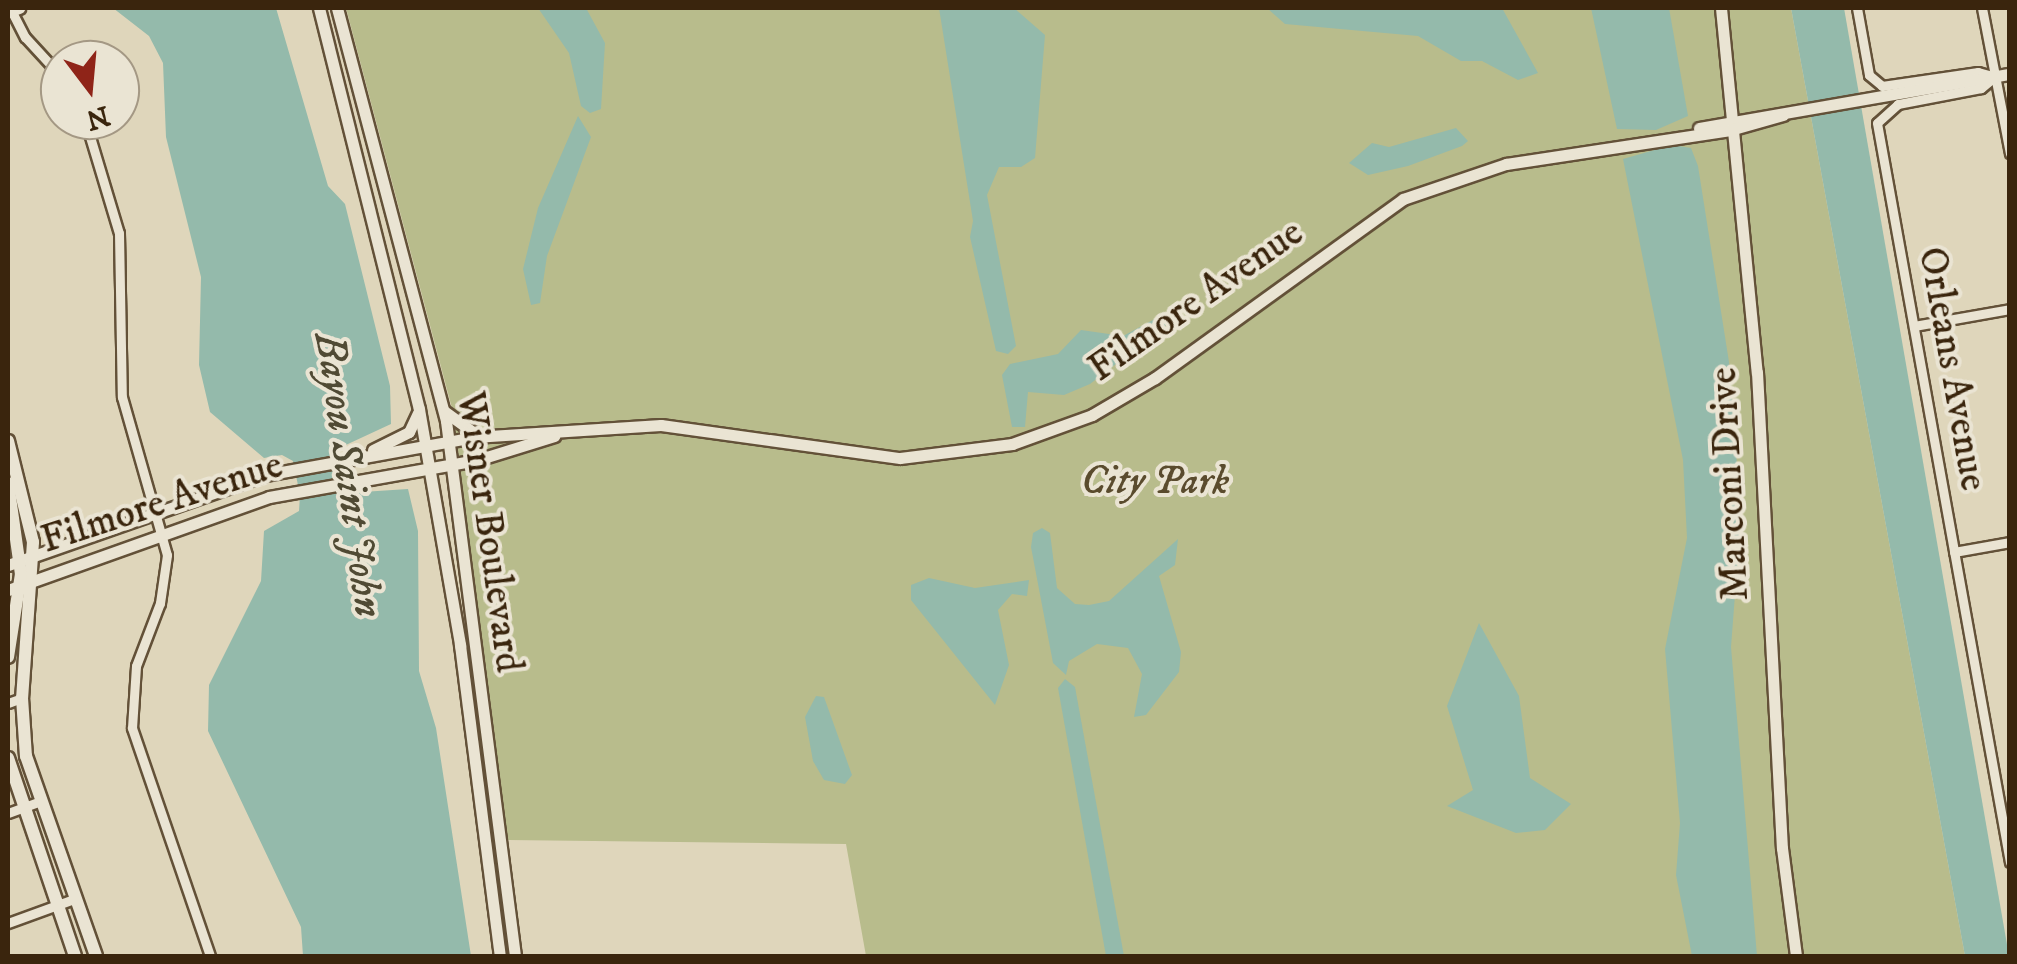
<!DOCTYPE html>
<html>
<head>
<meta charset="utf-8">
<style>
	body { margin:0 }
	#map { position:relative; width:2017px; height:964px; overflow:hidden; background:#dfd6bb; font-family:"IM FELL DW Pica",serif }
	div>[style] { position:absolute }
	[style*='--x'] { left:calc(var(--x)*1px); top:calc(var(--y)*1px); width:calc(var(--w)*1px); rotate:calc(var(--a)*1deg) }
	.green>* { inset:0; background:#b8bc8c }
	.water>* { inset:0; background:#94baab }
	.roads { filter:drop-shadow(2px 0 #635138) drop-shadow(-2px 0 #635138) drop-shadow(0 2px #635138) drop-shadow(0 -2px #635138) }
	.minor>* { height:9px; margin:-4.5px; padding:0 4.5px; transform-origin:4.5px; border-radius:4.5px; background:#eae4d3 }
	.tertiary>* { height:11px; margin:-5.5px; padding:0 5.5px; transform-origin:5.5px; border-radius:5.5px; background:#eae4d3 }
	.secondary>* { height:12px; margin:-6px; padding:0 6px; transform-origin:6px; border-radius:6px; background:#eae4d3 }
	span { translate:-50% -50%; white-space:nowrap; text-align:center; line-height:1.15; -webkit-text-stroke:8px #eae4d3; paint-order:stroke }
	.street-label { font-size:40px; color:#3a250d }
	.park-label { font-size:40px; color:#5a4b2d; font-style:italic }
	.water-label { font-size:42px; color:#504a34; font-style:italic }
	.frame { position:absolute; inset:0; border:10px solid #3a250d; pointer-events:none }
	.north { position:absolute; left:40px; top:40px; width:100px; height:100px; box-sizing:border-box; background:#eae4d3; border:2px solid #a49884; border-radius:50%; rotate:164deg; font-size:28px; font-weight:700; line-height:40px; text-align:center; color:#3a250d }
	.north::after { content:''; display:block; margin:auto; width:35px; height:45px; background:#8f2418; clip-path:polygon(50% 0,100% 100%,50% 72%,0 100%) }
</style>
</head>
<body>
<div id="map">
	<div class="green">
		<i style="clip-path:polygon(346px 8px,1791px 8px,1965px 956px,866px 956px,846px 844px,507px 840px,453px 412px)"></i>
	</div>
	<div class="water">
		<i style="clip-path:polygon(113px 8px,276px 8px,328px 186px,345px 204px,390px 386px,391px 424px,335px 450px,336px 474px,347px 493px,408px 489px,418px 531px,419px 671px,436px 728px,471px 956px,303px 956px,301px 927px,208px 731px,209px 685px,261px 581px,264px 531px,299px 511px,300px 495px,293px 461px,282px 455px,264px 458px,210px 412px,199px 365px,201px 277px,166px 137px,163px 63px,149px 36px)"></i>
		<i style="clip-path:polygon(538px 8px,586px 8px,605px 43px,601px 109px,590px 113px,581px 106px,569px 53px)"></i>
		<i style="clip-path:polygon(939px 8px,1014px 8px,1045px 35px,1035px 158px,1021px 167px,999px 167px,987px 195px,1016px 346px,1008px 354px,996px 351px,970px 237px,973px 221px)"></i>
		<i style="clip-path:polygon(1267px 8px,1502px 8px,1538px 73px,1518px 80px,1482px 61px,1461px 61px,1418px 36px,1285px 24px)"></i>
		<i style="clip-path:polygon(1591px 8px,1669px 8px,1688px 116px,1656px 130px,1617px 129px)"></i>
		<i style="clip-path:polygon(1791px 8px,1844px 8px,2009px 956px,1965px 956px)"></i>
		<i style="clip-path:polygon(578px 116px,591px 137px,547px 256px,540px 303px,531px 305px,523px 269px,538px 208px)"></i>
		<i style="clip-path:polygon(1456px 128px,1468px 141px,1462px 146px,1408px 166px,1368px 175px,1349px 163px,1372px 143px,1389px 147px)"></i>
		<i style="clip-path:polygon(1672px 145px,1691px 148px,1698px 166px,1729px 362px,1741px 516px,1731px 647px,1757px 956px,1692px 956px,1676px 875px,1680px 823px,1665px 649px,1687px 538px,1683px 460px,1623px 159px)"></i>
		<i style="clip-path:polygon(1166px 313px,1178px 316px,1090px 384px,1064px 395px,1028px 392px,1025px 427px,1012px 427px,1002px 375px,1010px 364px,1058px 354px,1081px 330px,1123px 336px)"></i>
		<i style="clip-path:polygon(1042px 528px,1050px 533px,1057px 588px,1075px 604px,1089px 605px,1109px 601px,1178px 539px,1175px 565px,1159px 576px,1181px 652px,1179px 672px,1146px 715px,1134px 717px,1142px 674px,1128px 648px,1097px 644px,1069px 661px,1066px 675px,1053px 663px,1031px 547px,1033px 533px)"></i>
		<i style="clip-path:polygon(929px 578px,975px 588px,1029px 580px,1027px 596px,1012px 594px,998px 610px,1009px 665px,995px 705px,911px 600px,911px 585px)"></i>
		<i style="clip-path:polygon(1479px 623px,1519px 696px,1530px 778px,1571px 804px,1545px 830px,1516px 833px,1447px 806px,1473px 790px,1447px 706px)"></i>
		<i style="clip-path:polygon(1065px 679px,1075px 687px,1124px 956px,1106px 956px,1058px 688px)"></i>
		<i style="clip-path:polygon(816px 696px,824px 697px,852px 775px,845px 784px,824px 780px,813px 761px,805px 717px)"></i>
	</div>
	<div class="roads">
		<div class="minor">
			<i style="--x:10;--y:8;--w:33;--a:63"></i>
			<i style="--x:25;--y:37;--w:52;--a:47.4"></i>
			<i style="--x:1857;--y:8;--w:68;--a:79.8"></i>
			<i style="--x:1869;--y:75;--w:17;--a:40"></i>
			<i style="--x:1882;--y:86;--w:97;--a:-8.3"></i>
			<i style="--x:1978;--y:72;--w:15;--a:16"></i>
			<i style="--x:1982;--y:8;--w:148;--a:79.1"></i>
			<i style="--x:1993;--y:78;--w:16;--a:140"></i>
			<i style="--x:1981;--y:88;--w:85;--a:169.1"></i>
			<i style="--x:1898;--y:104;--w:28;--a:138"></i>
			<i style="--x:1877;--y:123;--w:751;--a:79.8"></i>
			<i style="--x:85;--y:120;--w:118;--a:73.3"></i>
			<i style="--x:119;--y:233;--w:164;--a:89"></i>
			<i style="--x:122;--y:397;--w:164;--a:74.1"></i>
			<i style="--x:167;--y:555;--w:49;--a:98.3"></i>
			<i style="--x:160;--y:603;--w:67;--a:110.9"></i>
			<i style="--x:136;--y:666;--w:62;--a:93.7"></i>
			<i style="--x:132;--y:728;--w:241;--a:71.1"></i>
			<i style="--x:1914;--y:326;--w:97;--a:-10"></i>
			<i style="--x:1954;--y:552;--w:57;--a:-10.1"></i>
			<i style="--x:8;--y:703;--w:15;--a:-20"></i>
			<i style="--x:8;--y:813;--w:32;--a:-20"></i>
			<i style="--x:8;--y:923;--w:70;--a:-20"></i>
		</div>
		<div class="tertiary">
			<i style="--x:319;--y:8;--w:413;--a:76"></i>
			<i style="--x:419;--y:409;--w:240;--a:80.1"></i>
			<i style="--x:460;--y:645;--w:314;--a:82.7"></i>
			<i style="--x:337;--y:8;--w:427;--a:75.2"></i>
			<i style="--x:446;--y:421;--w:539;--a:82.65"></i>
			<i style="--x:1721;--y:8;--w:366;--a:84.4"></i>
			<i style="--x:1757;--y:372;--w:477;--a:87"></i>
			<i style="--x:1782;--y:848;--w:109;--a:82.6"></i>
			<i style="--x:8;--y:12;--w:12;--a:-20"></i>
			<i style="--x:1699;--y:128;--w:316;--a:-9.9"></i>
			<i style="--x:444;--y:411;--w:41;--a:36"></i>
			<i style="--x:373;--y:450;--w:40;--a:-26.6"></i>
			<i style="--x:409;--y:432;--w:21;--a:-65"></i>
			<i style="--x:8;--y:565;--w:272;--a:-19.3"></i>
			<i style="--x:265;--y:475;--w:212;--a:-10.3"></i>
			<i style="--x:474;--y:437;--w:187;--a:-3.7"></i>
			<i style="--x:661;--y:425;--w:241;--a:7.9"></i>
			<i style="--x:900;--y:458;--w:113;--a:-7.1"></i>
			<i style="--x:1012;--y:444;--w:85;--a:-19.9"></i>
			<i style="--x:1092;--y:415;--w:73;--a:-30.4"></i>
			<i style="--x:1155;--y:378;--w:306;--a:-35.8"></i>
			<i style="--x:1403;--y:199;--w:109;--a:-18.8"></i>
			<i style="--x:1506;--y:164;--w:227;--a:-8.6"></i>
			<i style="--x:1730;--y:130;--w:55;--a:-15.8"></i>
			<i style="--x:8;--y:590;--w:277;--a:-19.6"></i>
			<i style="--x:269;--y:497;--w:211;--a:-10.1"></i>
			<i style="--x:477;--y:460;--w:81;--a:-17.3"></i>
		</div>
		<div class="secondary">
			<i style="--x:8;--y:441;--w:104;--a:76.1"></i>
			<i style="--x:33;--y:542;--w:156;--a:94"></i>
			<i style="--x:22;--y:698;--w:58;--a:86.1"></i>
			<i style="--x:26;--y:756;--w:212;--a:70.7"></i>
			<i style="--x:8;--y:483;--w:92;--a:81.9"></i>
			<i style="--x:21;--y:574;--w:84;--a:98.9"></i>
			<i style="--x:8;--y:758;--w:209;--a:71.3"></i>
		</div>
	</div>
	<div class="street-label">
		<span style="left:1196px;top:301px;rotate:-35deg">Filmore Avenue</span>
		<span style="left:1952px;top:369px;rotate:80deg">Orleans Avenue</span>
		<span style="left:1730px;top:484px;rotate:-93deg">Marconi Drive</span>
		<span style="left:162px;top:503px;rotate:-18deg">Filmore Avenue</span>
		<span style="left:489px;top:532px;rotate:82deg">Wisner Boulevard</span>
	</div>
	<div class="park-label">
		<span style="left:1155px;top:482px">City Park</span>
	</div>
	<div class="water-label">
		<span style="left:348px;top:475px;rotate:82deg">Bayou Saint John</span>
	</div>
	<div class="frame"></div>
	<div class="north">N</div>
</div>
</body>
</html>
